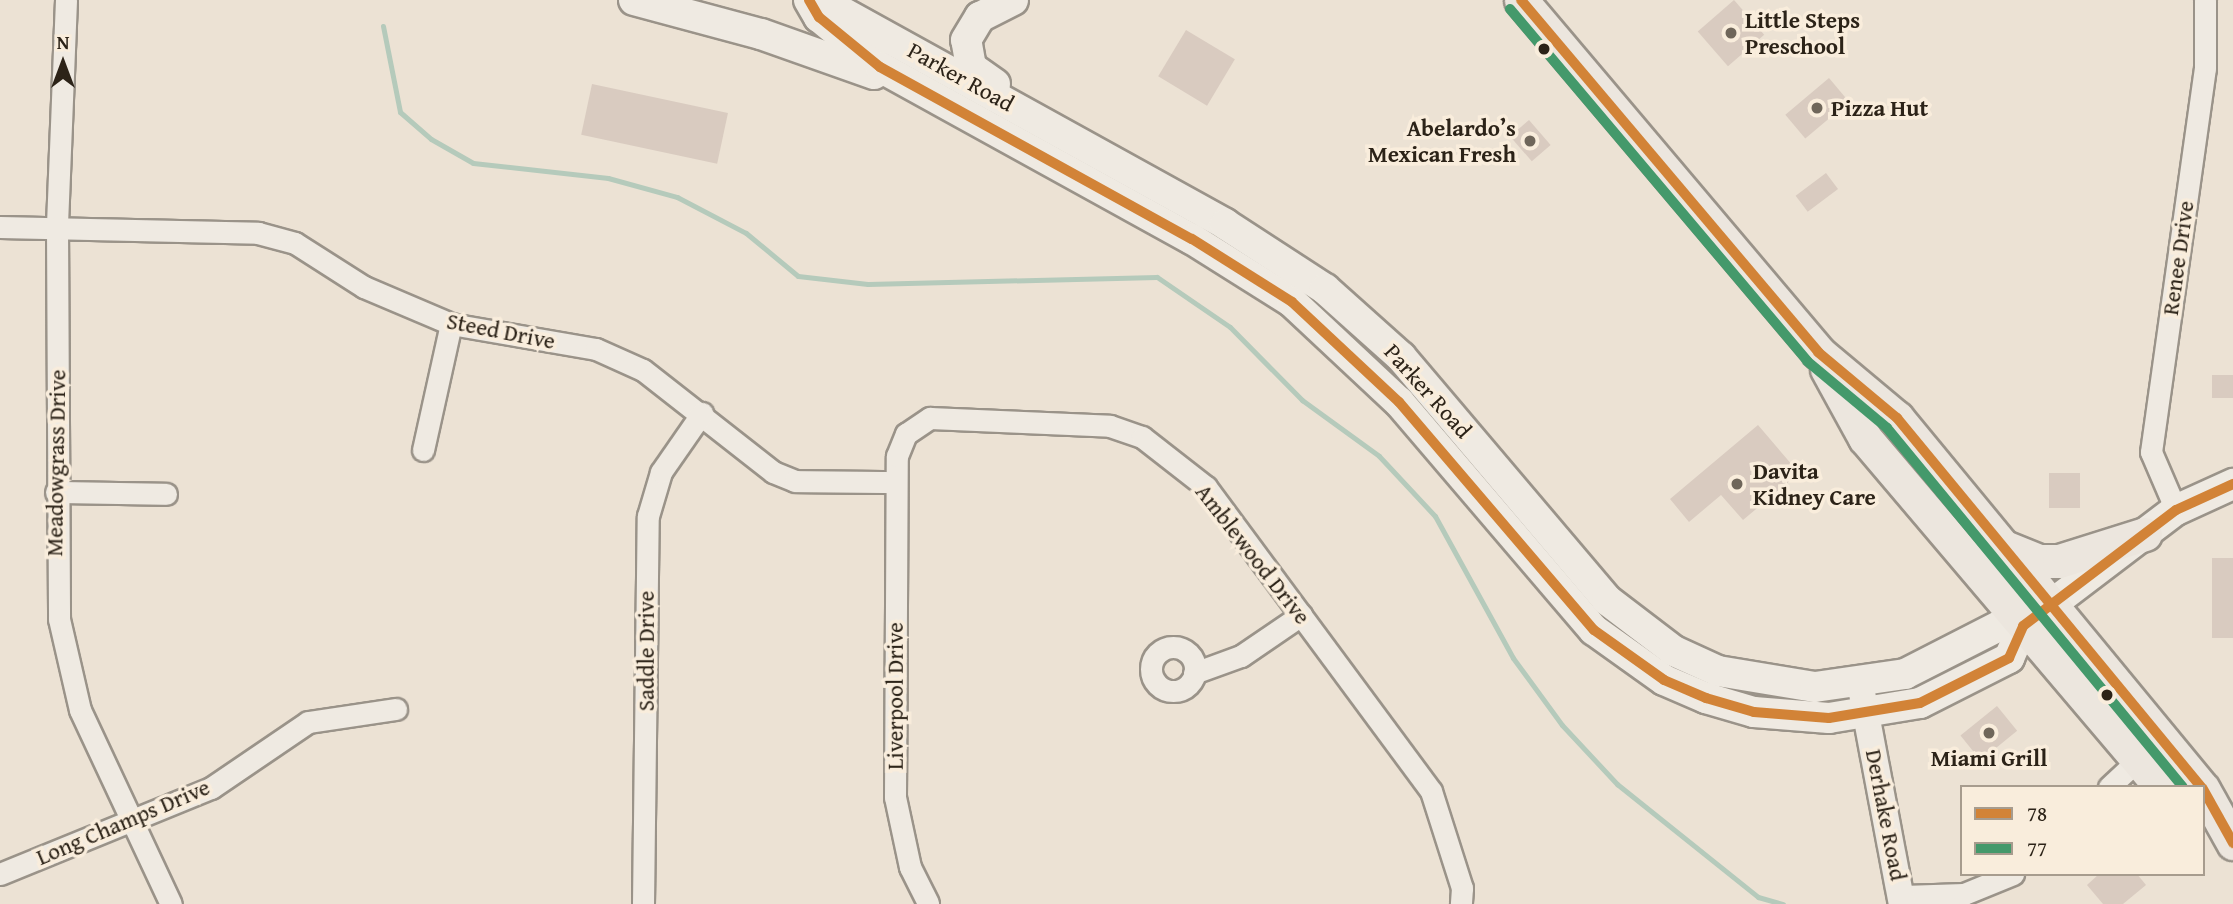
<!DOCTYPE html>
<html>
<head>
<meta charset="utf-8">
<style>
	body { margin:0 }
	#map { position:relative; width:2233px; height:904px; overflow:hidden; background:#ece2d4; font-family:"Gentium Book Plus",serif }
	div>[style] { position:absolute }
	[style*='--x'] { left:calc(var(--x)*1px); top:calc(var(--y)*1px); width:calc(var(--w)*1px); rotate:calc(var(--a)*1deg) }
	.stream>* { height:5px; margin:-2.5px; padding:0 2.5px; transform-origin:2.5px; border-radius:2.5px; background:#b5cabb }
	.building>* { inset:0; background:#d9cbc0; transform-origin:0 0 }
	.roads { filter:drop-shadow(2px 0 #9a9389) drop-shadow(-2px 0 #9a9389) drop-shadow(0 2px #9a9389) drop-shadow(0 -2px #9a9389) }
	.minor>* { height:21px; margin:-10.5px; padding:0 10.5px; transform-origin:10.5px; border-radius:10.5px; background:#efeae2 }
	.minor>.ring { margin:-10.5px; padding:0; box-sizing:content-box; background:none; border:21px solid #efeae2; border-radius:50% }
	.tertiary>* { height:26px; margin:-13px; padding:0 13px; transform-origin:13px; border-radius:13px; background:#efeae2 }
	.secondary>* { height:30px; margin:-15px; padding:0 15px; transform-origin:15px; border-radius:15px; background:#efeae2 }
	.primary>* { height:33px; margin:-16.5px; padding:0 16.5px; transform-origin:16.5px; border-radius:16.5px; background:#ece6de }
	.bus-1>* { height:10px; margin:-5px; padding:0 5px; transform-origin:5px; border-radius:5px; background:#d28337 }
	.bus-2>* { height:10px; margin:-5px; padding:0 5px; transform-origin:5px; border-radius:5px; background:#44996b }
	.dots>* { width:19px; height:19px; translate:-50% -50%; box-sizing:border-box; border:4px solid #f9eddc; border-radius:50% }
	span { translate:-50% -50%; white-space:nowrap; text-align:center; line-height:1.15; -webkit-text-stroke:7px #f9eddc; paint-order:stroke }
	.poi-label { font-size:23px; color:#2c2318; font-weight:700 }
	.left { translate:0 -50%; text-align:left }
	.right { translate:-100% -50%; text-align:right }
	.street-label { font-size:23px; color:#2c2318 }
	.legend { position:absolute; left:1960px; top:785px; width:245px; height:91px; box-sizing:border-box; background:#f9eddc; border:2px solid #a79c8e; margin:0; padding:9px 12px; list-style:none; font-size:21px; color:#2c2318 }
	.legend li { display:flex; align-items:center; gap:14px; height:35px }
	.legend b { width:35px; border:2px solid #a79c8e }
	.north { position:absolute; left:28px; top:28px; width:70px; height:70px; -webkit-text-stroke:5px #f9eddc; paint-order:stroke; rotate:0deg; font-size:19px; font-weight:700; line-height:28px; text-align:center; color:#2c2318 }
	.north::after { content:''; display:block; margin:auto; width:24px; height:32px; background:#2c2318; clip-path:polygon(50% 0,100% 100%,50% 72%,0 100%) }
</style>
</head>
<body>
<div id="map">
	<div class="stream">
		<i style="--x:383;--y:26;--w:88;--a:78.8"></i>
		<i style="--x:400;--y:112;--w:41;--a:41.1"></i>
		<i style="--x:431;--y:139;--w:48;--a:29.7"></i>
		<i style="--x:473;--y:163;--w:136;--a:6.3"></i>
		<i style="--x:608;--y:178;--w:72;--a:15.4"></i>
		<i style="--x:677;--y:197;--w:78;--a:27.6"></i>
		<i style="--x:746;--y:233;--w:67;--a:39.6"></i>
		<i style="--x:798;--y:276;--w:70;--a:6.5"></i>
		<i style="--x:868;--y:284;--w:289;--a:-1.4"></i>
		<i style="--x:1157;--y:277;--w:88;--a:34.4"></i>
		<i style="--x:1230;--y:327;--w:103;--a:45.4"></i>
		<i style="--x:1302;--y:400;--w:95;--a:36"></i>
		<i style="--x:1379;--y:456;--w:82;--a:47"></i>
		<i style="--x:1435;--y:516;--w:162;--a:61.2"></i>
		<i style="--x:1513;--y:658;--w:83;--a:53.8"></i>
		<i style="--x:1562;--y:725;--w:81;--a:47"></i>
		<i style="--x:1617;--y:784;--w:181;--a:38.7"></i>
		<i style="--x:1758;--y:897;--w:26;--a:16"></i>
	</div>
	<div class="building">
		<i style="left:1734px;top:0;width:46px;height:48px;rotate:49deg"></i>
		<i style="left:1186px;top:30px;width:57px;height:54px;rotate:31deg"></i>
		<i style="left:1829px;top:78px;width:31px;height:57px;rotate:50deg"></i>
		<i style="left:592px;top:84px;width:139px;height:52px;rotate:12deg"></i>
		<i style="left:1529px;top:120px;width:33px;height:25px;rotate:49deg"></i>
		<i style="left:1826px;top:173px;width:20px;height:38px;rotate:53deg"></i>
		<i style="left:2212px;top:375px;width:21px;height:23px"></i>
		<i style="clip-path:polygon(1758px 425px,1799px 473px,1743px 520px,1721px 495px,1689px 522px,1670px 499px)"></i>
		<i style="left:2049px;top:473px;width:31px;height:35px"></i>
		<i style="left:2212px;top:558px;width:21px;height:80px"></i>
		<i style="left:1997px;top:706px;width:32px;height:47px;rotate:51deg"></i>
		<i style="clip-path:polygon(2099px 874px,2137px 874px,2146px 885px,2123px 904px,2103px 904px,2087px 885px)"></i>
	</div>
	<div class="roads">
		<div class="minor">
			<i style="--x:66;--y:0;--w:227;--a:92.3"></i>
			<i style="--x:57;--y:227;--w:392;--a:89.7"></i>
			<i style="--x:59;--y:619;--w:93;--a:77"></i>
			<i style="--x:80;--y:710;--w:214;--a:64.9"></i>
			<i style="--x:0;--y:227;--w:258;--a:1.3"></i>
			<i style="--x:258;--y:233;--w:38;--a:15"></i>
			<i style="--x:295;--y:243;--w:82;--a:32.5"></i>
			<i style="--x:364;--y:287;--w:95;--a:23"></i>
			<i style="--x:451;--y:324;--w:147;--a:9.8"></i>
			<i style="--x:596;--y:349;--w:51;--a:24.1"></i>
			<i style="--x:643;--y:370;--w:165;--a:38.1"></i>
			<i style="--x:773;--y:472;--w:24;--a:22"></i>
			<i style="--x:795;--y:481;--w:101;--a:0.6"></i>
			<i style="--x:423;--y:450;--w:129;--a:-77.5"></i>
			<i style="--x:56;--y:492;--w:110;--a:1"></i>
			<i style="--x:2176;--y:510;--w:63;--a:-113.3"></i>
			<i style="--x:2151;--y:452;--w:388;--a:-82"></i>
			<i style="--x:2205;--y:68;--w:68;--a:-90"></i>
			<i class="ring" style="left:1151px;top:647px;width:23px;height:23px"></i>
			<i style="--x:1194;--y:673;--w:50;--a:-19.9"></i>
			<i style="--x:1241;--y:656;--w:73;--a:-34.3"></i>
			<i style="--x:2109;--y:787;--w:41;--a:-43"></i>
			<i style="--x:0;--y:874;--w:228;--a:-22.2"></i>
			<i style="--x:211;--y:788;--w:117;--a:-34.2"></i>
			<i style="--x:308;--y:722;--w:89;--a:-8.4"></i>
			<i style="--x:1903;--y:896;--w:61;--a:-1.9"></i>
			<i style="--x:1964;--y:894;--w:53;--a:-22.2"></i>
			<i style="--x:928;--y:903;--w:40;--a:-116.6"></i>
			<i style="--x:910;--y:867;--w:72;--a:-102.1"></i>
			<i style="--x:895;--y:797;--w:341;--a:-89.7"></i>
			<i style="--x:897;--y:456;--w:24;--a:-68"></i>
			<i style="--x:906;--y:434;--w:29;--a:-34"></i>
			<i style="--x:930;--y:418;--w:180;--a:2.5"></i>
			<i style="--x:1110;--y:426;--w:34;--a:19"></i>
			<i style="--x:1142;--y:437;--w:81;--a:38"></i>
			<i style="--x:1206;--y:487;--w:378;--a:53.5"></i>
			<i style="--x:1431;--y:791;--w:102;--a:72.3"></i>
			<i style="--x:1462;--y:888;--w:16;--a:94"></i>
			<i style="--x:643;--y:904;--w:388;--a:-89.3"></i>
			<i style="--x:648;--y:516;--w:46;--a:-73.5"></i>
			<i style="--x:661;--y:472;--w:72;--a:-55.2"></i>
		</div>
		<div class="tertiary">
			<i style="--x:1862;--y:693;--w:215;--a:79.3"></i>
		</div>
		<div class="secondary">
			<i style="--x:634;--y:0;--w:131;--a:15"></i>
			<i style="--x:761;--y:34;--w:120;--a:19.5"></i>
			<i style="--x:809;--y:0;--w:20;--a:60"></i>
			<i style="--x:819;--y:17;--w:79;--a:39.3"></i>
			<i style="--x:880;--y:67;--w:356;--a:28.9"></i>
			<i style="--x:1192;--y:239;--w:118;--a:32.2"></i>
			<i style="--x:1292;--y:302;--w:146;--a:43.1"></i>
			<i style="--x:1399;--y:402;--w:300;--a:49.5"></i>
			<i style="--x:1594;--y:630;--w:86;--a:35.5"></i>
			<i style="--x:1664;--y:680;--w:46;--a:23.2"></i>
			<i style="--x:1706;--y:698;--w:50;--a:16.3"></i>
			<i style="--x:1754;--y:712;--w:75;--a:4.6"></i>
			<i style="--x:1829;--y:718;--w:92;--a:-9.4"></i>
			<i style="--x:1920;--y:703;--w:100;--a:-26.8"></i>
			<i style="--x:2009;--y:658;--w:35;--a:-66"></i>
			<i style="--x:2023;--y:626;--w:192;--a:-37.2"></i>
			<i style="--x:2176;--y:510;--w:63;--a:-24.5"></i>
			<i style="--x:820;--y:0;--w:463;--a:28.9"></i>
			<i style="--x:1225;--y:224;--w:119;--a:33"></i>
			<i style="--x:1325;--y:289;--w:102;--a:41.8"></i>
			<i style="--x:1401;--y:357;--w:319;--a:49.7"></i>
			<i style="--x:1607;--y:600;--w:84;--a:37.3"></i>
			<i style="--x:1674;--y:651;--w:48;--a:24.4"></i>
			<i style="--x:1718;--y:671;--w:98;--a:9.4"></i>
			<i style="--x:1815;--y:687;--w:91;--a:-8.2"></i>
			<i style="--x:1905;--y:674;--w:108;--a:-27"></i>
			<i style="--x:2001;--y:625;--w:22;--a:3"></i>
			<i style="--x:995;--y:84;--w:29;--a:-145"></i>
			<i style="--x:971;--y:67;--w:27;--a:-100"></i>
			<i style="--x:966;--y:40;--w:27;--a:-59"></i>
			<i style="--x:980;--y:17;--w:37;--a:-27"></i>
		</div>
		<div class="primary">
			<i style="--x:1521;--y:0;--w:461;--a:49.8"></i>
			<i style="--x:1818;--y:352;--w:103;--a:39.9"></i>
			<i style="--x:1897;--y:418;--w:478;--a:50.5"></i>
			<i style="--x:1827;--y:369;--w:79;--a:61.2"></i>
			<i style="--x:1865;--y:438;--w:458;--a:49.7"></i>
			<i style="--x:2002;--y:546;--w:40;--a:22"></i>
			<i style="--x:2039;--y:561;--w:20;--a:0"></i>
			<i style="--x:2059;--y:561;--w:90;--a:-17.4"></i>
			<i style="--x:2203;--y:789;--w:62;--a:60.9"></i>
		</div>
	</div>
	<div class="bus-1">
		<i style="--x:809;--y:0;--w:20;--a:60"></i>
		<i style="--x:819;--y:17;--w:79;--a:39.3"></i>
		<i style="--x:880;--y:67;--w:356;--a:28.9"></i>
		<i style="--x:1192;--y:239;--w:118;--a:32.2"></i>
		<i style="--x:1292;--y:302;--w:146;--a:43.1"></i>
		<i style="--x:1399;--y:402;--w:300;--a:49.5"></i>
		<i style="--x:1594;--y:630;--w:86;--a:35.5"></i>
		<i style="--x:1664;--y:680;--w:46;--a:23.2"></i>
		<i style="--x:1706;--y:698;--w:50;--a:16.3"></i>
		<i style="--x:1754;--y:712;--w:75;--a:4.6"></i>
		<i style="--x:1829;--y:718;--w:92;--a:-9.4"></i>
		<i style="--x:1920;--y:703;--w:100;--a:-26.8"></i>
		<i style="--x:2009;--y:658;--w:35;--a:-66"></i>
		<i style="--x:2023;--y:626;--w:192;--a:-37.2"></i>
		<i style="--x:2176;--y:510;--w:63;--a:-24.5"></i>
		<i style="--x:1521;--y:0;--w:461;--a:49.8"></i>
		<i style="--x:1818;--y:352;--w:103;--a:39.9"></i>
		<i style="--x:1897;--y:418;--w:478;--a:50.5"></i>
		<i style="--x:2203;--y:789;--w:62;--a:60.9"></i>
	</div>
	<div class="bus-2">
		<i style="--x:1510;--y:9;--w:461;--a:49.8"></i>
		<i style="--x:1807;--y:361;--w:104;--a:39.9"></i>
		<i style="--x:1887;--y:428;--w:465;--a:50.5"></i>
	</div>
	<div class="dots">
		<i style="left:1731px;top:33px;background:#6f665a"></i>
		<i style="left:1544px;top:49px;background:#2c2318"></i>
		<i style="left:1817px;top:108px;background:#6f665a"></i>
		<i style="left:1530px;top:141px;background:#6f665a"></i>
		<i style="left:1737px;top:484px;background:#6f665a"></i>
		<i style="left:2107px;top:695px;background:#2c2318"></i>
		<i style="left:1989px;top:733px;background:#6f665a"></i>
	</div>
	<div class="poi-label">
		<span class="left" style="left:1745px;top:33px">Little Steps<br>Preschool</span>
		<span class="left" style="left:1831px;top:108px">Pizza Hut</span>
		<span class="right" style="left:1516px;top:141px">Abelardo’s<br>Mexican Fresh</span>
		<span class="left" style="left:1753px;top:484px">Davita<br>Kidney Care</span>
		<span style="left:1989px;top:758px">Miami Grill</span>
	</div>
	<div class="street-label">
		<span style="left:961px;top:77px;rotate:29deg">Parker Road</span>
		<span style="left:2178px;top:258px;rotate:-82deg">Renee Drive</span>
		<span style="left:501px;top:331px;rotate:11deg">Steed Drive</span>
		<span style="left:1428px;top:391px;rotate:48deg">Parker Road</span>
		<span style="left:56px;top:463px;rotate:-89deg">Meadowgrass Drive</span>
		<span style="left:1253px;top:554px;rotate:52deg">Amblewood Drive</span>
		<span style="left:646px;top:651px;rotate:-90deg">Saddle Drive</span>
		<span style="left:895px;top:696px;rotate:-90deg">Liverpool Drive</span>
		<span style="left:1886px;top:815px;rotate:79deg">Derhake Road</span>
		<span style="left:123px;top:822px;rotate:-23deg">Long Champs Drive</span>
	</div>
	<ul class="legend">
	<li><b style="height:9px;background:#d28337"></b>78</li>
	<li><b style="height:9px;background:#44996b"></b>77</li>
	</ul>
	<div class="north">N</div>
</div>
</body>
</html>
